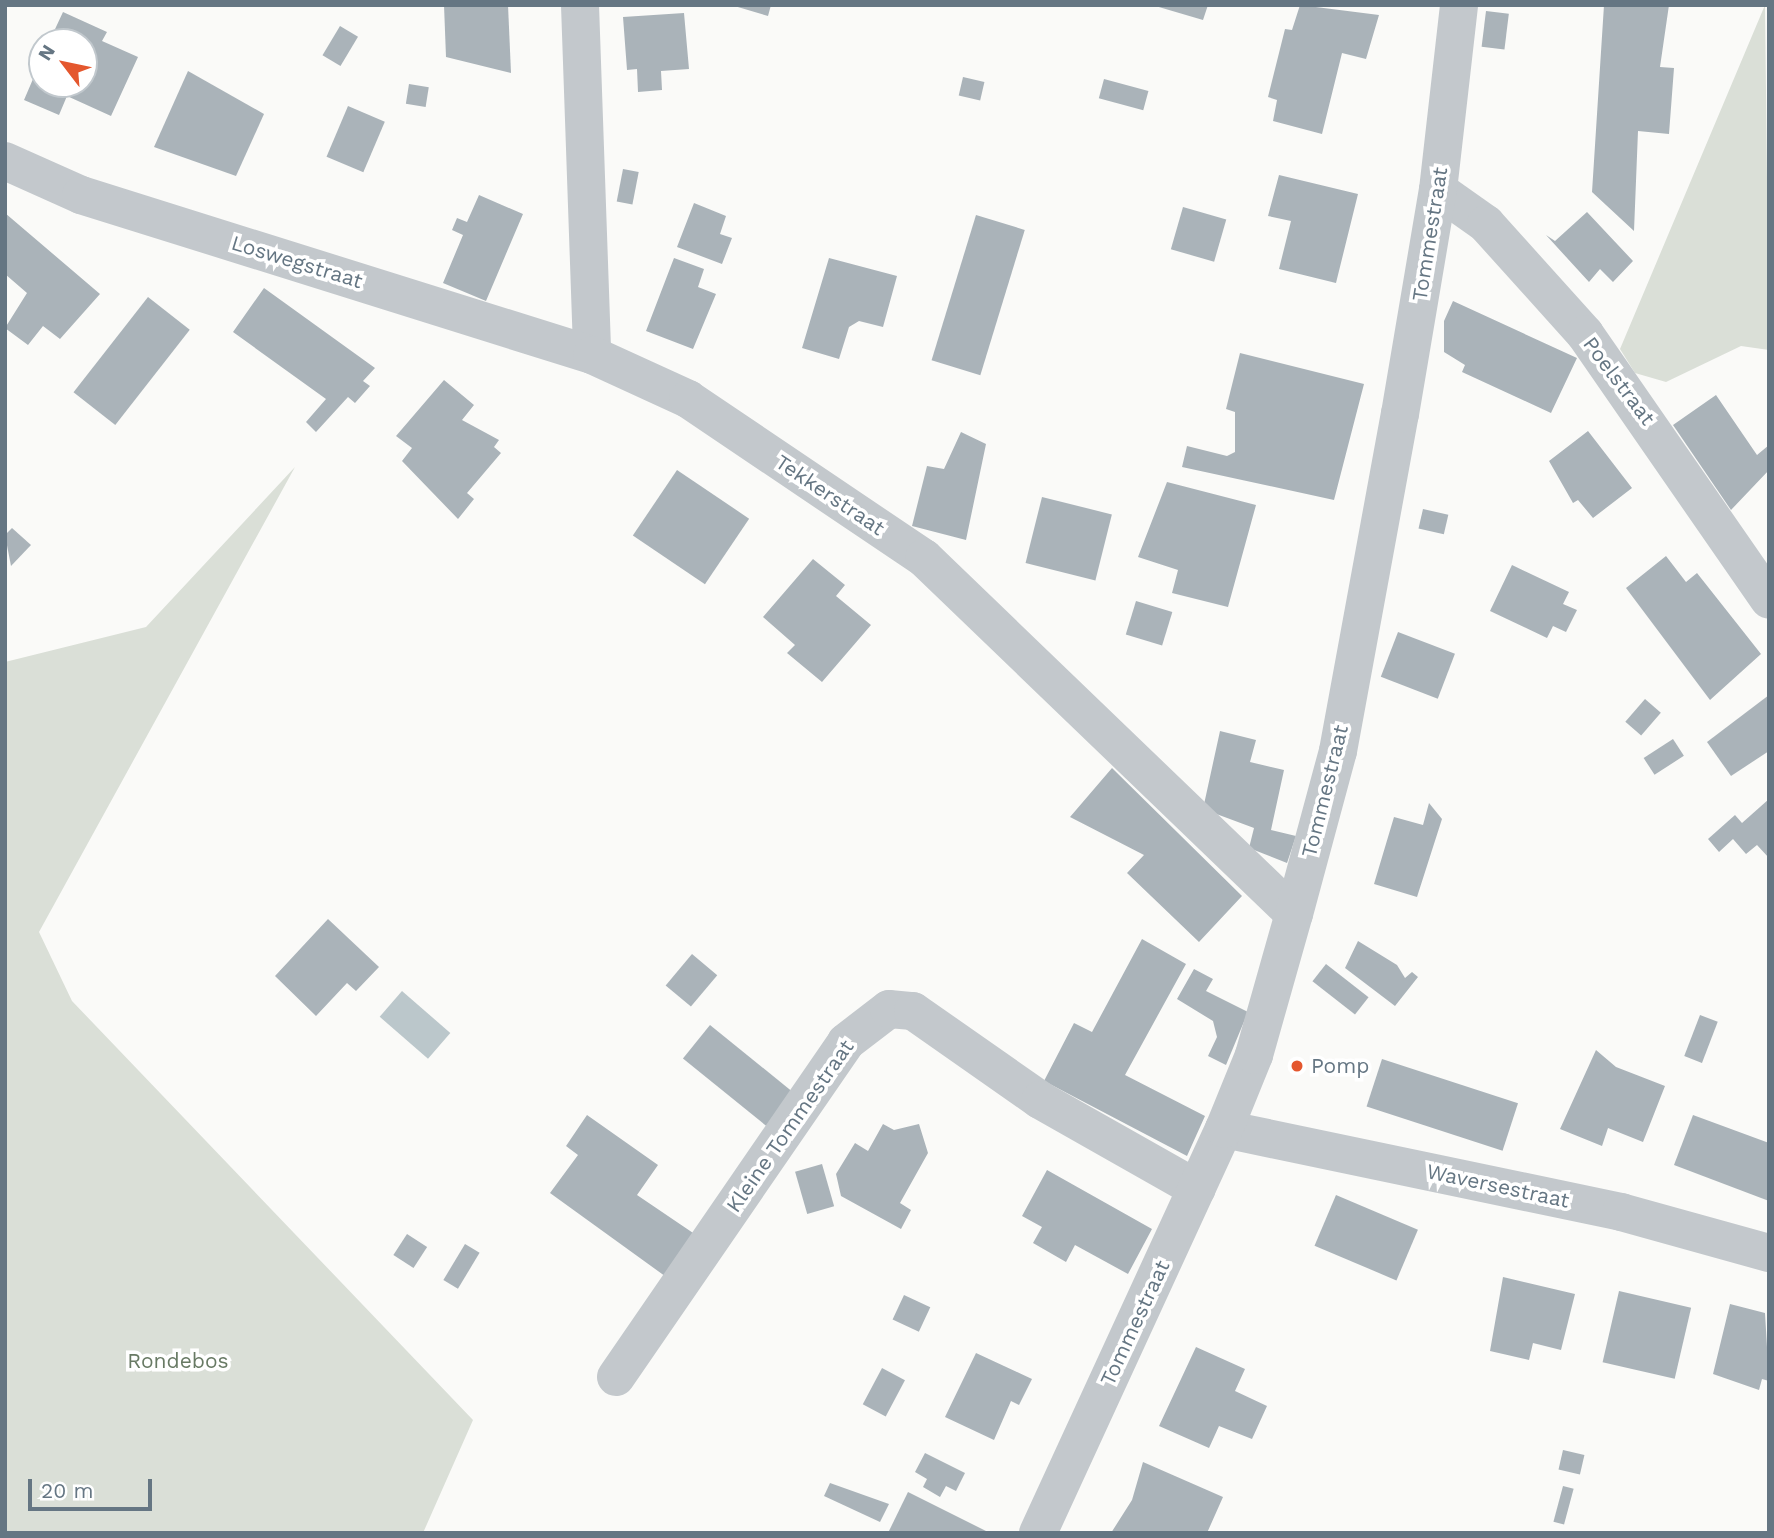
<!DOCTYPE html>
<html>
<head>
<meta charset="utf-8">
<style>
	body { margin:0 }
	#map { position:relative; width:1774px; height:1538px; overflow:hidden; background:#fafaf8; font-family:"Work Sans",sans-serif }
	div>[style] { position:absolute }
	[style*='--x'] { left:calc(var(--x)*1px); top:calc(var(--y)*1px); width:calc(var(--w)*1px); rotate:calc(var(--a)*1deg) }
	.green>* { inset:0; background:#dadfd7 }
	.water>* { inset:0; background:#bbc7cb; transform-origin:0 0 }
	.building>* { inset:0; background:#aab3b9; transform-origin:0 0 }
	.minor>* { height:38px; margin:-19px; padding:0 19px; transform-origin:19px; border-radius:19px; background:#c3c8cc }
	.dots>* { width:19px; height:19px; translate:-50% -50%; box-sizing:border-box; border:4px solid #fff; border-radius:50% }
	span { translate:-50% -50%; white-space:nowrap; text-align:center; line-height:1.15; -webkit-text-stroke:7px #fff; paint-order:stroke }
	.street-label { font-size:21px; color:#657683 }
	.poi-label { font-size:21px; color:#657683 }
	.left { translate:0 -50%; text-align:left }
	.park-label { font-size:21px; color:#687a64 }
	.frame { position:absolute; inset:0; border:7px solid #657683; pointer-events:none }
	.north { position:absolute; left:28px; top:28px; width:70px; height:70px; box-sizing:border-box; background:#fff; border:2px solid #c1c8cd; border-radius:50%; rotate:302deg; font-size:19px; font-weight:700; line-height:28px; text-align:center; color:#657683 }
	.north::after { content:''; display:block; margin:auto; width:24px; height:32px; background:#e4572e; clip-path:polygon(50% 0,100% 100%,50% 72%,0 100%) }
	.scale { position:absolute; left:28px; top:1479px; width:124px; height:32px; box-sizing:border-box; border:4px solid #657683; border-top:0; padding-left:9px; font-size:21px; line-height:24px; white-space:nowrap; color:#657683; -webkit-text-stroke:5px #fff; paint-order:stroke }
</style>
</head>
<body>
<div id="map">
	<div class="green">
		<i style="clip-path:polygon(1765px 5px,1769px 350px,1741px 346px,1666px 382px,1635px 373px,1620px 349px)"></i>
		<i style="clip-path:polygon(295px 467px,39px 932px,72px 1001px,473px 1420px,423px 1533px,5px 1533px,5px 662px,146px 627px)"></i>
	</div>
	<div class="water">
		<i style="left:402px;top:991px;width:64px;height:34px;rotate:41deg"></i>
	</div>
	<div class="building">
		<i style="clip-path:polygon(444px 5px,508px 5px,511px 73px,446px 57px)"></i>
		<i style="clip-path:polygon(731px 5px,771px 5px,768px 16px)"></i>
		<i style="clip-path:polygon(1152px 5px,1208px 5px,1203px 20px)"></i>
		<i style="clip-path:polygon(1300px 5px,1379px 15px,1366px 59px,1342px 53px,1322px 134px,1273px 121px,1277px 100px,1268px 97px,1285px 29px,1292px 30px)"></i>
		<i style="clip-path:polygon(1604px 5px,1669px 5px,1660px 67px,1674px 68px,1669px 134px,1638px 131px,1634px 231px,1592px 192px)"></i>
		<i style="left:1486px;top:11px;width:23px;height:36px;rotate:7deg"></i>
		<i style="clip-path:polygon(63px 12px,107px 32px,102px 41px,138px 57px,111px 116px,67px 96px,59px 115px,24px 100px,42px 58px,42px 84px,84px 84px,84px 42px,49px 42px)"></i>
		<i style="clip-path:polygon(684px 13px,689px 69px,661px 71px,662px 90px,638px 92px,637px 69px,627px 70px,623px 17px)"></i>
		<i style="left:340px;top:26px;width:21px;height:34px;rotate:31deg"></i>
		<i style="clip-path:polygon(188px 71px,264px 114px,236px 176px,154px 147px)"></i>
		<i style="left:963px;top:77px;width:22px;height:19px;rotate:13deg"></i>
		<i style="left:1104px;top:79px;width:46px;height:20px;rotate:15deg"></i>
		<i style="left:409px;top:84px;width:20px;height:20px;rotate:9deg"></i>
		<i style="left:348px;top:106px;width:40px;height:55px;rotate:23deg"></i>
		<i style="left:623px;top:169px;width:16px;height:33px;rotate:11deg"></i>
		<i style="clip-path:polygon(1279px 175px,1358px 194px,1336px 283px,1279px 269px,1291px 221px,1268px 216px)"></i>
		<i style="clip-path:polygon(479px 195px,523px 214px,486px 301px,443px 283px,463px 235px,452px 230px,457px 218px,467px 222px)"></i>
		<i style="clip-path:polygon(694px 203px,726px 216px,720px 234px,732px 238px,722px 264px,677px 247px)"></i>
		<i style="left:1183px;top:207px;width:45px;height:44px;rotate:16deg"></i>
		<i style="clip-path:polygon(1587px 212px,1633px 261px,1613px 282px,1600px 269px,1589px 282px,1546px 235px,1555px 241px)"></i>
		<i style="clip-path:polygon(5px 213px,100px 294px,60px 339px,43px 326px,28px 345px,5px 328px,27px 293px,5px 274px)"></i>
		<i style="left:976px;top:215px;width:51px;height:152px;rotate:17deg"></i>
		<i style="clip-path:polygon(674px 258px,704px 269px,698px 287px,716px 294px,693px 349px,646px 331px)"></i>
		<i style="clip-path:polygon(829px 258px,897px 276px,883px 327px,859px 321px,849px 327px,839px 359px,802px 348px)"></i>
		<i style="clip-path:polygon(264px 288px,375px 368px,363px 381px,370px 386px,355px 403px,348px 397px,316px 432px,306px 422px,326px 399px,233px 332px)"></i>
		<i style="left:148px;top:297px;width:53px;height:121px;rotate:38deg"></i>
		<i style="clip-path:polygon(1453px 301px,1577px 358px,1551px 413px,1462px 372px,1465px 365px,1444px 352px,1444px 321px)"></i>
		<i style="clip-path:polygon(1240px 353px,1364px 384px,1334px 500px,1182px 467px,1187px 446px,1227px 456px,1235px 452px,1235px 412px,1226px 409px)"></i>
		<i style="clip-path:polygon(444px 380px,474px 405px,462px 420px,499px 440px,494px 447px,501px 453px,467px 493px,474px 499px,458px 519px,402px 461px,412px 448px,396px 436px)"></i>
		<i style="clip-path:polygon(1716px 395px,1757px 455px,1769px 445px,1769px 470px,1731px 510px,1673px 425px)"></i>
		<i style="clip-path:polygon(1588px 431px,1632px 488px,1593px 518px,1578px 500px,1573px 503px,1549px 461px)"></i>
		<i style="clip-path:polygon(961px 432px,986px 444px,966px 540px,912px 526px,927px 466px,944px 469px)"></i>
		<i style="left:677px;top:470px;width:87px;height:79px;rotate:34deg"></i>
		<i style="clip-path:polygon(1167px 482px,1256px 505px,1228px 607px,1172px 593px,1178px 570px,1138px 557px)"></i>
		<i style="left:1042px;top:497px;width:72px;height:68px;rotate:14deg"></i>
		<i style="left:1423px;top:509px;width:26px;height:20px;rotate:13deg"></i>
		<i style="clip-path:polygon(12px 528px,31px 545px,11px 566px,5px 535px)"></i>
		<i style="clip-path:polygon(1666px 556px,1686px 582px,1697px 573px,1761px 654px,1710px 700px,1626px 588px)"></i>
		<i style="clip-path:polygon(813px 559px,845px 585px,836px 596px,871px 625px,822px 682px,787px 653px,795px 645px,763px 617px)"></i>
		<i style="clip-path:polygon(1512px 565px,1569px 592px,1563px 604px,1577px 610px,1566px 632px,1553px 626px,1547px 638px,1490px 611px)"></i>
		<i style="left:1136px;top:601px;width:38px;height:35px;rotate:17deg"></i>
		<i style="left:1398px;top:632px;width:61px;height:48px;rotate:21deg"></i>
		<i style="clip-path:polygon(1769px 695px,1769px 751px,1731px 776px,1707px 742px)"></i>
		<i style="left:1645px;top:699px;width:21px;height:30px;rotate:41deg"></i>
		<i style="clip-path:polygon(1220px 731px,1256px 740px,1250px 762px,1284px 770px,1271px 830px,1296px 836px,1287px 863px,1249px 848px,1254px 828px,1203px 809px)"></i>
		<i style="left:1673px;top:739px;width:20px;height:35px;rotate:57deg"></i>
		<i style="clip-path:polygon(1112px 768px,1242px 896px,1199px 942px,1127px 873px,1144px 855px,1070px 817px)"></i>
		<i style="clip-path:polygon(1769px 799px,1769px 858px,1757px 845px,1746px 854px,1733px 839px,1719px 852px,1708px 839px,1735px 815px,1742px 823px)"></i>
		<i style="clip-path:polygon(1429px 803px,1442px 819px,1417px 897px,1374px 884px,1394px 817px,1423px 825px)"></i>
		<i style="clip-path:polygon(328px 919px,379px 967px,356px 991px,347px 983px,316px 1016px,275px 976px)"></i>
		<i style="clip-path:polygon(1142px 939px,1186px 964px,1125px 1075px,1205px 1116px,1187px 1156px,1044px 1081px,1074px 1023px,1092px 1032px)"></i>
		<i style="clip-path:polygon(1358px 941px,1397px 965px,1405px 978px,1412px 972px,1418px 977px,1395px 1006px,1345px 968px)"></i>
		<i style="left:692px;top:954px;width:33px;height:41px;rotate:40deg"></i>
		<i style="left:1326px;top:964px;width:54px;height:22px;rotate:38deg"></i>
		<i style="clip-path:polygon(1194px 969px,1213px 979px,1206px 991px,1248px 1012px,1226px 1065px,1208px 1056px,1217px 1037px,1213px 1021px,1177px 999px)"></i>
		<i style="left:1700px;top:1015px;width:19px;height:44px;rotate:21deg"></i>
		<i style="left:710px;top:1025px;width:112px;height:43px;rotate:39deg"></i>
		<i style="clip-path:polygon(1596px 1050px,1616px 1067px,1665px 1086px,1643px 1142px,1608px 1128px,1602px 1146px,1560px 1129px)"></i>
		<i style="left:1382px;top:1059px;width:143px;height:50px;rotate:18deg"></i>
		<i style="clip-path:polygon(587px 1115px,658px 1165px,637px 1195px,699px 1237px,669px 1279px,550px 1193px,578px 1155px,566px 1146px)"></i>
		<i style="clip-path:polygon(1693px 1115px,1769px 1143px,1769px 1201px,1674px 1165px)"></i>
		<i style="clip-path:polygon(883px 1124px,894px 1130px,919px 1124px,928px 1153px,900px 1203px,911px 1210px,901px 1229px,841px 1196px,836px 1174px,855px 1143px,868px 1151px)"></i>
		<i style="left:822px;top:1164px;width:44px;height:28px;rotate:74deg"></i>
		<i style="clip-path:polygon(1047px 1170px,1152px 1229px,1128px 1274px,1075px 1245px,1066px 1262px,1033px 1243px,1042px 1227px,1022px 1216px)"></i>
		<i style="left:1336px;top:1195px;width:89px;height:55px;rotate:23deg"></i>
		<i style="left:407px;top:1234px;width:24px;height:25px;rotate:33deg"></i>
		<i style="left:465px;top:1244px;width:17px;height:42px;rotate:31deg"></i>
		<i style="clip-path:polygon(1503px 1277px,1575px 1294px,1561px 1350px,1533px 1343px,1529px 1360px,1490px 1351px)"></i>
		<i style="left:1619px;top:1291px;width:74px;height:73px;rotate:13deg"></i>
		<i style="left:904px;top:1295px;width:29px;height:27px;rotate:25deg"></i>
		<i style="clip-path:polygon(1730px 1304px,1765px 1313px,1769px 1381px,1762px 1379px,1759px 1390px,1713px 1374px)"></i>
		<i style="clip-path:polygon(1196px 1347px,1245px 1369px,1235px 1391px,1267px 1406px,1252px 1439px,1219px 1426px,1209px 1448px,1159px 1426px)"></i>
		<i style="clip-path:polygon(976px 1353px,1032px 1379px,1019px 1405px,1011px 1401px,994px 1440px,945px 1417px)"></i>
		<i style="left:882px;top:1368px;width:26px;height:41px;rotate:28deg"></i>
		<i style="left:1563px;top:1450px;width:22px;height:20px;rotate:13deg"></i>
		<i style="clip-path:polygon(925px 1453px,965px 1473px,956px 1491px,946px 1486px,940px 1497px,923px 1487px,927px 1479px,915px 1472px)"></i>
		<i style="clip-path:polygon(1143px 1462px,1223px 1497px,1207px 1533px,1111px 1533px,1132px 1500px)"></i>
		<i style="clip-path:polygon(830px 1483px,889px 1504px,880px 1522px,824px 1496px)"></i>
		<i style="left:1563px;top:1486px;width:11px;height:37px;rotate:15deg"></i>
		<i style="clip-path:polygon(908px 1492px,990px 1533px,888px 1533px)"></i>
	</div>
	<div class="minor">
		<i style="--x:580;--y:5;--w:350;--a:88"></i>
		<i style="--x:5;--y:161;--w:83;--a:24.1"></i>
		<i style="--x:81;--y:195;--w:535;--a:17.39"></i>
		<i style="--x:592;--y:355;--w:106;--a:24.6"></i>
		<i style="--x:688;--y:399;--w:285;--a:34"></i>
		<i style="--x:924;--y:558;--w:513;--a:43.9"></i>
		<i style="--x:1438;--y:190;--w:59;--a:35.3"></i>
		<i style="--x:1486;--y:224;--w:148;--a:48"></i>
		<i style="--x:1585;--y:334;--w:323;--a:55.3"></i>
		<i style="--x:1224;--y:1129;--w:406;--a:11.8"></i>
		<i style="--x:1621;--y:1212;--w:154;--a:15.5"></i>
		<i style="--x:616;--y:1377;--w:406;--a:-55.5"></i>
		<i style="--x:846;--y:1042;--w:54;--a:-37.5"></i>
		<i style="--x:889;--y:1009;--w:24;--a:5"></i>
		<i style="--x:913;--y:1011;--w:155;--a:35"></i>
		<i style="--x:1040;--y:1100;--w:180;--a:29.5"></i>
		<i style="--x:1038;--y:1533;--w:445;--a:-65.3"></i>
		<i style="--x:1224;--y:1129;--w:80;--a:-67.9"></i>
		<i style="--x:1254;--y:1055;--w:147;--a:-74.2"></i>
		<i style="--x:1294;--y:914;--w:169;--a:-74.9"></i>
		<i style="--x:1338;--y:751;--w:343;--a:-79.6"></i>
		<i style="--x:1400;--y:414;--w:227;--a:-80.4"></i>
		<i style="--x:1438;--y:190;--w:186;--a:-83.5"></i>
	</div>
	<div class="dots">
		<i style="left:1297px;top:1066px;background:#e4572e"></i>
	</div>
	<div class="street-label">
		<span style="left:1430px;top:234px;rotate:-81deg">Tommestraat</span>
		<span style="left:297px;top:262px;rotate:17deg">Loswegstraat</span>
		<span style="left:1619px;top:381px;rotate:53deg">Poelstraat</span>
		<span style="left:830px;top:495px;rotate:34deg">Tekkerstraat</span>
		<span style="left:1325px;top:791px;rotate:-76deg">Tommestraat</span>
		<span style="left:790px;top:1126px;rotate:-55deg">Kleine Tommestraat</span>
		<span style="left:1498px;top:1186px;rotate:12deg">Waversestraat</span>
		<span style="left:1135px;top:1323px;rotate:-65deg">Tommestraat</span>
	</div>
	<div class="poi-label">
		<span class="left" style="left:1311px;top:1066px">Pomp</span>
	</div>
	<div class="park-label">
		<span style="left:178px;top:1361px">Rondebos</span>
	</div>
	<div class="frame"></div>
	<div class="north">N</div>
	<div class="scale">20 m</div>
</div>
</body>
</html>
